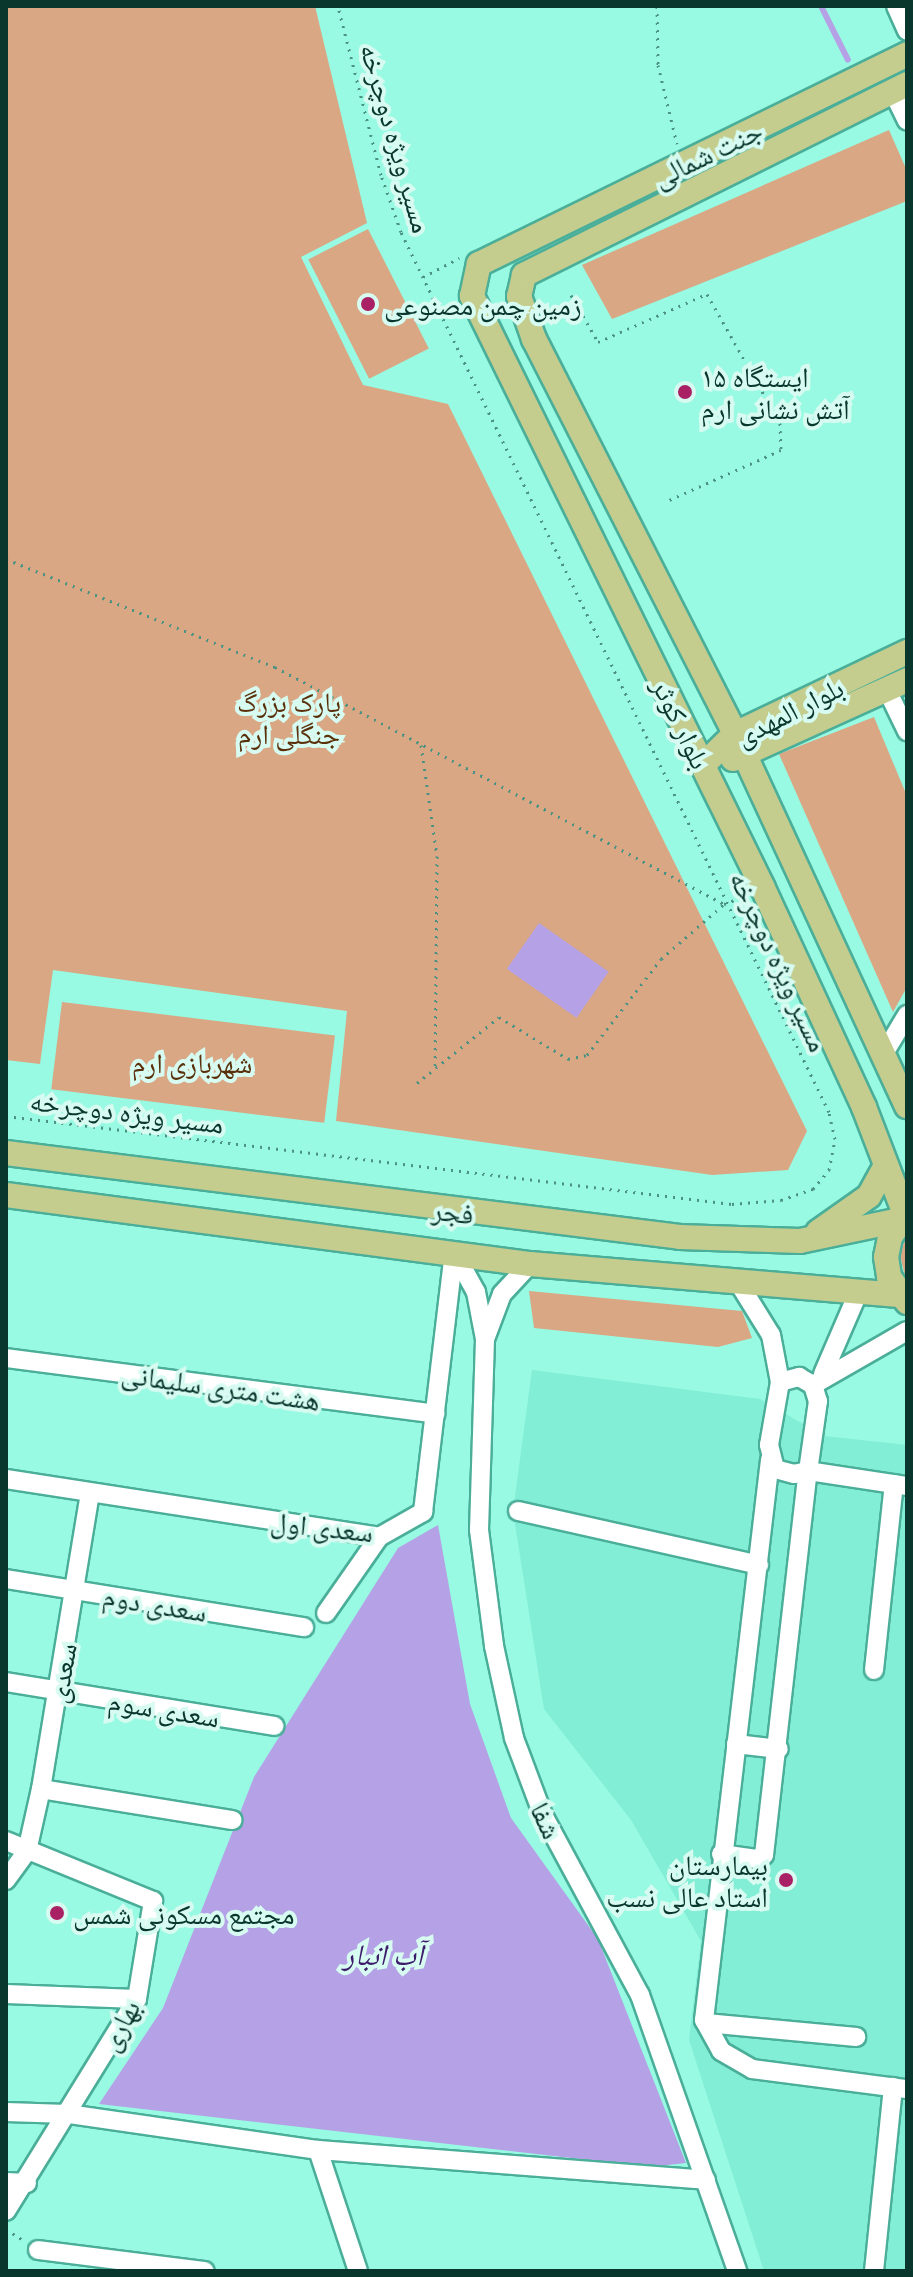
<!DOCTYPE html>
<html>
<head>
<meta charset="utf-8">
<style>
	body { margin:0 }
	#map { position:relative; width:913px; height:2277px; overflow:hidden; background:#98fae2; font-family:"Exo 2","Noto Naskh Arabic",sans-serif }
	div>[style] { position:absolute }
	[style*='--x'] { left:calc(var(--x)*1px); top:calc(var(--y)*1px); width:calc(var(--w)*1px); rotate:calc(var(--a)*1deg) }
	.built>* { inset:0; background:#82eed5 }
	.green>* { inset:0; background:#d9a784; transform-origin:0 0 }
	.water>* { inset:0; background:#b5a1e6; transform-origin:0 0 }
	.stream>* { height:6px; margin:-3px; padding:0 3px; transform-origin:3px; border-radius:3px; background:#b5a1e6 }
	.path>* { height:3px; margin-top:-1.5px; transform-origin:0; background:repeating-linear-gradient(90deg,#4c9282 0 2px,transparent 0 8px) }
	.roads { filter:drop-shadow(2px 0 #4aae99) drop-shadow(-2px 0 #4aae99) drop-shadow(0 2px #4aae99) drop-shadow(0 -2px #4aae99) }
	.minor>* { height:18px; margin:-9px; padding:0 9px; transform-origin:9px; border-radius:9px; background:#fff }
	.major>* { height:24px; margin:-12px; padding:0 12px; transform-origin:12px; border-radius:12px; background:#c4cd8e }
	.dots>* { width:22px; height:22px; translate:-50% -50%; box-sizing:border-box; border:4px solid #d7fbf1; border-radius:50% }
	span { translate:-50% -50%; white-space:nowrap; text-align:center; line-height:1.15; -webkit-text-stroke:8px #d7fbf1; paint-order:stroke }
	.street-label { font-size:28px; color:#09362d }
	.poi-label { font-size:28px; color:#09362d }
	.left { translate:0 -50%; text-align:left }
	.right { translate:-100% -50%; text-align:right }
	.park-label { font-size:28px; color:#5a300b }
	.water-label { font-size:30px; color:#3b1b6a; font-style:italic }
	.frame { position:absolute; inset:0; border:8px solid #09362d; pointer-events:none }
</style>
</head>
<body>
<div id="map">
	<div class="built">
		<i style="clip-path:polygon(532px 1370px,760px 1399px,824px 1436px,907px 1445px,907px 2271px,764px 2271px,689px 2040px,701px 1941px,631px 1820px,544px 1709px,513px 1511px)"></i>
	</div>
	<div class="green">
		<i style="clip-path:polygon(6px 6px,315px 6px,367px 223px,301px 257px,363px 385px,448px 404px,807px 1131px,788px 1170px,712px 1175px,336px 1121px,347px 1011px,53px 970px,40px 1064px,6px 1060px)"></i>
		<i style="clip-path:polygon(889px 130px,907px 171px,907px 201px,612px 319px,582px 265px)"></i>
		<i style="left:368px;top:229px;width:134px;height:67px;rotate:63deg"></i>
		<i style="clip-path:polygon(874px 717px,907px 796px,907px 987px,893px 1012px,779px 754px)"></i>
		<i style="left:62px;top:1002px;width:275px;height:88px;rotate:7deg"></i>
		<i style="clip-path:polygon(907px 1233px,907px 1285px,900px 1255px)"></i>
		<i style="clip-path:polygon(529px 1291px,742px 1311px,752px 1338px,718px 1347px,534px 1328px)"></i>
	</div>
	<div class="water">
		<i style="left:539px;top:923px;width:85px;height:56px;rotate:35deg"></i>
		<i style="clip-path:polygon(438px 1525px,470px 1704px,511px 1818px,598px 1939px,686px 2163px,650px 2167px,99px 2104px,163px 2008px,254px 1777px,398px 1548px)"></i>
	</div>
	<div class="stream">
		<i style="--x:821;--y:6;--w:60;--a:63.4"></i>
	</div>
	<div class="path">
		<i style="--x:657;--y:6;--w:59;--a:89"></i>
		<i style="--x:658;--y:65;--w:81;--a:76.5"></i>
		<i style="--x:423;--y:277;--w:41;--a:-27.8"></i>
		<i style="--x:571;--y:295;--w:54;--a:60.1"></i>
		<i style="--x:598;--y:342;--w:119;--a:-23.8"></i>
		<i style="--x:707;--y:294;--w:148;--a:60.5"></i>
		<i style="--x:780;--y:423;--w:27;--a:88"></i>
		<i style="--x:781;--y:450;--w:127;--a:155.9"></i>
		<i style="--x:6;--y:559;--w:290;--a:21.9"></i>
		<i style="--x:275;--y:667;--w:508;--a:27.83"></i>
		<i style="--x:421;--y:745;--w:112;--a:81.8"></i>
		<i style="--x:437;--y:856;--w:212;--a:90.5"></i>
		<i style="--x:417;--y:1083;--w:105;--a:-38.8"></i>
		<i style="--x:499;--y:1017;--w:81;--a:31.3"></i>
		<i style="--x:568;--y:1059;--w:19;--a:-12"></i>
		<i style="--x:587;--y:1055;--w:121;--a:-52.4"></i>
		<i style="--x:661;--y:959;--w:84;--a:-41.1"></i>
		<i style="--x:724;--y:904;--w:22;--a:-21"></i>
		<i style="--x:6;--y:1116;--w:731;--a:6.91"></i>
		<i style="--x:732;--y:1204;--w:49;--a:-4.7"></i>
		<i style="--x:781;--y:1200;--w:34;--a:-19"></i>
		<i style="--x:813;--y:1189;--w:25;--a:-50"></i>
		<i style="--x:829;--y:1170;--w:32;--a:-79"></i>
		<i style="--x:835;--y:1139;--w:28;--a:-103"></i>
		<i style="--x:829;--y:1112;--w:979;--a:-115.94"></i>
		<i style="--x:401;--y:232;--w:60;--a:-109.3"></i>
		<i style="--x:381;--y:175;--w:174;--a:-104.3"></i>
		<i style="--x:6;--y:2229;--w:20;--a:33"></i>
	</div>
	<div class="roads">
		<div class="minor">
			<i style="--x:896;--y:6;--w:27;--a:66"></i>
			<i style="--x:892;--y:90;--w:34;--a:64"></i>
			<i style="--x:887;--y:690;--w:46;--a:64"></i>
			<i style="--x:883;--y:1055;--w:47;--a:-59"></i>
			<i style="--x:454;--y:1252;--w:46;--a:61.2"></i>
			<i style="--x:476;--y:1292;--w:48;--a:79.2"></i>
			<i style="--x:485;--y:1339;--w:48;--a:-69.3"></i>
			<i style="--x:502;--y:1294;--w:41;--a:-47"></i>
			<i style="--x:738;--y:1282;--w:62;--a:58.1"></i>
			<i style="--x:771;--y:1335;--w:48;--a:79.2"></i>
			<i style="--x:485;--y:1339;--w:191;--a:91.8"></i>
			<i style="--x:479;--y:1530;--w:117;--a:82.6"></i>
			<i style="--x:494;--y:1646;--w:94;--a:77.7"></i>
			<i style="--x:514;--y:1738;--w:82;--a:69.4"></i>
			<i style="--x:543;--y:1815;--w:204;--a:61.7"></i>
			<i style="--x:640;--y:1995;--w:293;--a:70.6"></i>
			<i style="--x:6;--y:1358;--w:433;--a:7.4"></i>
			<i style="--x:823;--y:1374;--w:90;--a:-66.6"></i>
			<i style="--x:799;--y:1377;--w:16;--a:30"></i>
			<i style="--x:813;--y:1385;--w:17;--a:73"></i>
			<i style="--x:818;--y:1401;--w:71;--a:98.1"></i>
			<i style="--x:808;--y:1471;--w:14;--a:168"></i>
			<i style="--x:794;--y:1474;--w:20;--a:-165"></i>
			<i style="--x:775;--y:1469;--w:25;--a:-104"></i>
			<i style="--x:769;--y:1445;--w:64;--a:-80.1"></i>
			<i style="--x:780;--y:1382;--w:20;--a:-15"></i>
			<i style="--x:813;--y:1385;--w:108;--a:-29.9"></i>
			<i style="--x:770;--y:1460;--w:564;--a:96.72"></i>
			<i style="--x:704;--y:2020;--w:35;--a:61"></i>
			<i style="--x:721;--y:2051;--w:36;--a:30"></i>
			<i style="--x:752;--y:2069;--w:156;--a:7.4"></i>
			<i style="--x:6;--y:1479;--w:377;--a:8.8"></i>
			<i style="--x:379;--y:1537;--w:51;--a:-29.6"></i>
			<i style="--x:423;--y:1512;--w:262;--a:-83.2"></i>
			<i style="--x:518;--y:1511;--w:247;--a:12.6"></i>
			<i style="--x:6;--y:1579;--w:302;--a:9.2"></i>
			<i style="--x:326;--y:1613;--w:93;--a:-55.1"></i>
			<i style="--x:874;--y:1670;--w:187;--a:-83.9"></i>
			<i style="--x:6;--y:1682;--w:272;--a:9.3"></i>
			<i style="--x:736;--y:1744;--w:43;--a:6.6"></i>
			<i style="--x:41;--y:1789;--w:194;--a:9.2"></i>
			<i style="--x:6;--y:1841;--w:159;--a:22.2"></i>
			<i style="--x:153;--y:1901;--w:99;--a:99.3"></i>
			<i style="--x:137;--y:1999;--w:249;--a:121.7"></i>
			<i style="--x:721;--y:1854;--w:36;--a:8"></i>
			<i style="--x:757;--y:1859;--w:8;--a:-30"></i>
			<i style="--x:764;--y:1855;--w:387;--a:-83.5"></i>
			<i style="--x:808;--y:1471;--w:100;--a:8.6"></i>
			<i style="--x:6;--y:1880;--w:36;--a:-54"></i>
			<i style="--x:27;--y:1851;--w:64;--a:-77.3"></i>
			<i style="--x:41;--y:1789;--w:299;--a:-80.6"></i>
			<i style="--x:6;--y:1994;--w:131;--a:2.2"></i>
			<i style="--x:706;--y:2023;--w:151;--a:5.3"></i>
			<i style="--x:6;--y:2112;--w:62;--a:1.8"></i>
			<i style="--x:68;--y:2114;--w:253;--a:8.2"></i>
			<i style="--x:318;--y:2150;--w:389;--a:4.4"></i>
			<i style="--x:318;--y:2150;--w:127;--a:71.7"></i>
			<i style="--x:6;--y:2182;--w:21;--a:3"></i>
			<i style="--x:38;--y:2250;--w:168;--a:7.2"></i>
			<i style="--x:874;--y:2271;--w:185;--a:-84.1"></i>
		</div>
		<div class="major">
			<i style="--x:524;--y:275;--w:22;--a:103"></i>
			<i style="--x:519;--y:296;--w:46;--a:70.8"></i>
			<i style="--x:534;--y:339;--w:443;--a:63"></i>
			<i style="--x:735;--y:734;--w:410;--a:65.2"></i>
			<i style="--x:524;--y:275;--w:428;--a:-26.5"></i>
			<i style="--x:733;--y:759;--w:191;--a:-24.4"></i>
			<i style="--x:703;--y:765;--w:45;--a:-44.1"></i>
			<i style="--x:735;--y:734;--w:191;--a:-25.5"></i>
			<i style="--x:6;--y:1153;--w:679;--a:7.1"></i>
			<i style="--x:680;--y:1237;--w:120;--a:1.9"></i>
			<i style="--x:800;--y:1241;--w:102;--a:-11.9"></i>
			<i style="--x:6;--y:1195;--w:529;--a:7.5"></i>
			<i style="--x:530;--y:1264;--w:370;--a:4.8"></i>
			<i style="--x:905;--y:1214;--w:115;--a:-111"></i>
			<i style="--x:864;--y:1107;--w:241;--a:-114.8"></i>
			<i style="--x:763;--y:888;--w:660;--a:-116.18"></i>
			<i style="--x:472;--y:296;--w:33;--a:-78"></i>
			<i style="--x:479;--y:264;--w:477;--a:-26.1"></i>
			<i style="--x:905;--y:1215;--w:27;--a:124"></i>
			<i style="--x:890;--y:1237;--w:20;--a:101"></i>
			<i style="--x:886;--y:1257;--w:20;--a:81"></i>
			<i style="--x:889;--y:1277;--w:31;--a:54"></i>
			<i style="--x:818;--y:1232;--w:62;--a:-35.2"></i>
			<i style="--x:869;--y:1196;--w:35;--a:-61"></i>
		</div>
	</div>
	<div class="dots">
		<i style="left:368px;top:304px;background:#aa2064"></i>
		<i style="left:685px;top:392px;background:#aa2064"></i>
		<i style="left:786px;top:1880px;background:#aa2064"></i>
		<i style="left:57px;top:1913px;background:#aa2064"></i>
	</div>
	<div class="street-label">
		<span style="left:397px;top:138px;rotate:74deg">مسیر ویژه دوچرخه</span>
		<span style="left:707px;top:153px;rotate:-26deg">جنت شمالی</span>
		<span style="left:789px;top:711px;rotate:-27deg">بلوار المهدی</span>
		<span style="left:682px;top:723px;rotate:64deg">بلوار کوثر</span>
		<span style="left:780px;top:961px;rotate:65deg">مسیر ویژه دوچرخه</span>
		<span style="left:127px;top:1111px;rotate:7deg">مسیر ویژه دوچرخه</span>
		<span style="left:453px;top:1211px;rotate:7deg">فجر</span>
		<span style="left:221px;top:1386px;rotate:8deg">هشت متری سلیمانی</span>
		<span style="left:322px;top:1526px;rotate:6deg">سعدی اول</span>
		<span style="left:155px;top:1603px;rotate:9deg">سعدی دوم</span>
		<span style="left:61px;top:1673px;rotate:-80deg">سعدی</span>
		<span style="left:164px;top:1708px;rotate:9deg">سعدی سوم</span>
		<span style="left:547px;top:1820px;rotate:65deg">شفا</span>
		<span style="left:119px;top:2025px;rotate:-62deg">بهاری</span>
	</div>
	<div class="poi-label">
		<span class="left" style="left:384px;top:304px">زمین چمن مصنوعی</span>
		<span class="left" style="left:701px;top:392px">ایستگاه ۱۵<br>آتش نشانی ارم</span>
		<span class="right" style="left:768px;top:1880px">بیمارستان<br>استاد عالی نسب</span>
		<span class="left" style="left:73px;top:1913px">مجتمع مسکونی شمس</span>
	</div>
	<div class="park-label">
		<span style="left:289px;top:717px">پارک بزرگ<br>جنگلی ارم</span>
		<span style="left:192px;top:1062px">شهربازی ارم</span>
	</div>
	<div class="water-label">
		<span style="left:383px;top:1953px">آب انبار</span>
	</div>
	<div class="frame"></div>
</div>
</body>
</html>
